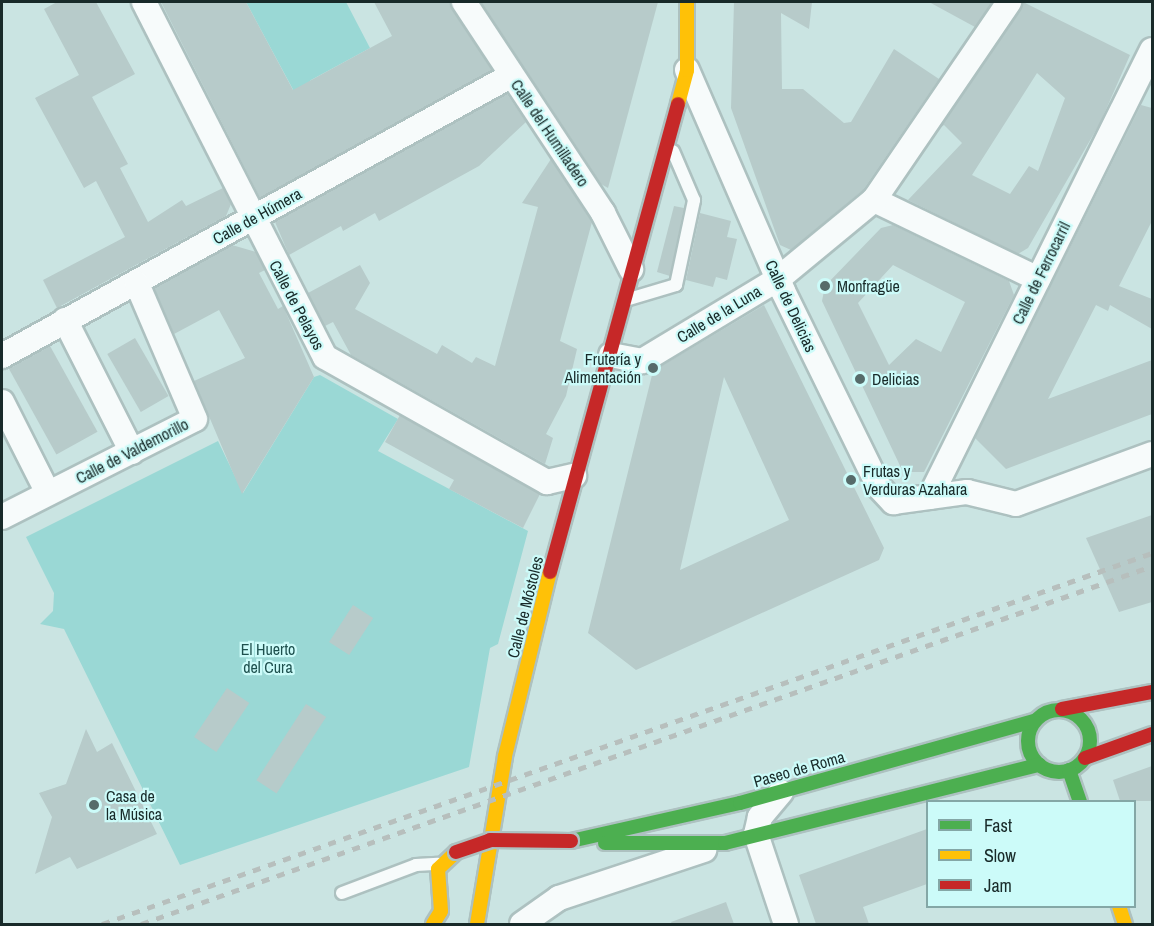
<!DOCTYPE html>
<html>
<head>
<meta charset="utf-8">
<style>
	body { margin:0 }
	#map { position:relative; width:1154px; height:926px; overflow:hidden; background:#cae4e2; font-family:"Archivo Narrow",sans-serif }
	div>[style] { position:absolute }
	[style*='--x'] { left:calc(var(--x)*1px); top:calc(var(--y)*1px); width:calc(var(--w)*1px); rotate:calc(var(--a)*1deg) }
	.green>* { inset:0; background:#9ad8d5 }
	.building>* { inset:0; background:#b7cbca; transform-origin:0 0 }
	.roads { filter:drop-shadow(2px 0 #adc1c0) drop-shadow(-2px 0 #adc1c0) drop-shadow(0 2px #adc1c0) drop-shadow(0 -2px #adc1c0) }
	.lane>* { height:12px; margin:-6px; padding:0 6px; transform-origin:6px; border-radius:6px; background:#f7fbfb }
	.street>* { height:24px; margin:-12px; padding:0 12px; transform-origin:12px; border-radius:12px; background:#f7fbfb }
	.fast>* { height:14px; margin:-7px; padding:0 7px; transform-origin:7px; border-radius:7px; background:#4caf50 }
	.fast>.ring { margin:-7px; padding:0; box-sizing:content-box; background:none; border:14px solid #4caf50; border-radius:50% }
	.slow>* { height:14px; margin:-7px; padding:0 7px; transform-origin:7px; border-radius:7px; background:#ffc107 }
	.jam>* { height:14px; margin:-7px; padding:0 7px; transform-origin:7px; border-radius:7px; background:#c62828 }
	.rail>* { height:4.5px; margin-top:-2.25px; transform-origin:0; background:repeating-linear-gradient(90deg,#b7bfbd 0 8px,transparent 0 16px) }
	.bridges { filter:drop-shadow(2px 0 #adc1c0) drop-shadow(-2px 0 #adc1c0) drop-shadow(0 2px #adc1c0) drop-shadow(0 -2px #adc1c0) }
	.jam-bridge>* { height:14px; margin:-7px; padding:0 7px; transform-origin:7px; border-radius:7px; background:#c62828 }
	.dots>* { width:16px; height:16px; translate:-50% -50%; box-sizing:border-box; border:3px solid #ccfbf9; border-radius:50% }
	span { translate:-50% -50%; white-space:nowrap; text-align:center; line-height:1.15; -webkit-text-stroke:4.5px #ccfbf9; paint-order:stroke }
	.street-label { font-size:16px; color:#182a29 }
	.poi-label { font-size:16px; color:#182a29 }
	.left { translate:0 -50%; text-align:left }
	.right { translate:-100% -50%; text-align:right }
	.park-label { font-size:16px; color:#1e504e }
	.frame { position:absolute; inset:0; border:3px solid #182a29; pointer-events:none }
	.legend { position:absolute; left:926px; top:800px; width:210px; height:108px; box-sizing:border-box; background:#ccfbf9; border:2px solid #84a7a6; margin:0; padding:8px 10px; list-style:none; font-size:18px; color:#182a29 }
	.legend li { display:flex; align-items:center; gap:12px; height:30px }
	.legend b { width:30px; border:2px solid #84a7a6 }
</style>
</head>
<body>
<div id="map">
	<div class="green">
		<i style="clip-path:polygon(246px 2px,346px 2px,370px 48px,311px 80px,296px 95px)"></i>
		<i style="clip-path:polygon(320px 375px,398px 419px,378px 451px,528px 531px,498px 644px,490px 648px,469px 767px,180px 865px,64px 629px,40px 624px,53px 611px,54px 593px,26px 537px,218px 441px,243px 493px,314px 377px)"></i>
	</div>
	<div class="building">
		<i style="clip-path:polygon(57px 2px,96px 2px,135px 74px,92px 97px,128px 164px,120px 168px,148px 222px,182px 200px,186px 206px,223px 188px,231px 204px,226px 216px,57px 308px,43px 280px,125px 237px,96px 181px,84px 188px,35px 98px,79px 75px,44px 9px)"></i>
		<i style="clip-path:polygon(161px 2px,246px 2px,293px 90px,392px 36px,374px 2px,450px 2px,492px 70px,260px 198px)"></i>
		<i style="clip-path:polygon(481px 2px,658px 2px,608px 188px,601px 184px)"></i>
		<i style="clip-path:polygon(734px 2px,812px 2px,809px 29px,781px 13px,782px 89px,803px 89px,844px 123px,851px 122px,894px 49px,939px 79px,863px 190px,791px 250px,780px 245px,731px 108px)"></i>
		<i style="clip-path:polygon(929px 2px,992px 2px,975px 27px)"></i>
		<i style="clip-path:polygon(evenodd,1023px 2px,1130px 55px,1100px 123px,1028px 248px,1018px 254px,908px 200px,962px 143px,944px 125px,940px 128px,1023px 2px,1037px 73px,1065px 98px,1038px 171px,1029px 166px,1010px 194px,972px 175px,1037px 73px)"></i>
		<i style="clip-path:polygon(507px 94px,526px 122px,479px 166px,379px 221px,375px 213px,343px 231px,341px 226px,289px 255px,275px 222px)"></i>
		<i style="clip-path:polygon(1141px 105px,1152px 108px,1152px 221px,1119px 286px,1152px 299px,1152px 329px,1110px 305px,1108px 311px,1096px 305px,1048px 399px,1152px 360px,1152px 414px,1006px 469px,975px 438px)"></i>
		<i style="clip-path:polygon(551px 159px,592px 222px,560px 341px,577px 349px,566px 396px,546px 434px,553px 438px,545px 464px,351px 355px,333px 322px,325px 326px,308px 293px,360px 265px,370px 283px,355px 309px,437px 354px,442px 345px,472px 363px,476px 357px,495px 366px,538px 207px,522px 203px)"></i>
		<i style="clip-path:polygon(674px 206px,684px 208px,670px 276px,657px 272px)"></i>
		<i style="clip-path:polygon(700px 213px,731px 221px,727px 237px,737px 239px,727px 280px,716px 277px,713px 287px,686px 280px)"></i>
		<i style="clip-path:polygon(evenodd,893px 225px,1009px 281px,1014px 295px,924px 472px,903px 472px,822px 301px,825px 286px,881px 228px,893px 225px,893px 265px,965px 302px,941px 352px,916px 339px,889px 365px,858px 303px,893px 265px)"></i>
		<i style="clip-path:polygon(232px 245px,256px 252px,265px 270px,259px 273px,278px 309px,283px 306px,314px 377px,242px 494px,194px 381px,245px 358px,219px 310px,174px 334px,154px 288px)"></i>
		<i style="clip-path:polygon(evenodd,764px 305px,884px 548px,879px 560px,636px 670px,588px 633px,653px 371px,764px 305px,724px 377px,789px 520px,680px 570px,706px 456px,724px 377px)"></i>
		<i style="left:135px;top:338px;width:67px;height:32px;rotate:60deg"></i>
		<i style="left:50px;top:346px;width:98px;height:47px;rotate:61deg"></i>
		<i style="clip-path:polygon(400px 415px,540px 494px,523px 528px,449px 489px,454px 480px,385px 442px)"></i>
		<i style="clip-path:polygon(1152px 515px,1152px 602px,1119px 612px,1086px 538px)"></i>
		<i style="left:353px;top:605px;width:24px;height:44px;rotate:33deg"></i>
		<i style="left:227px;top:688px;width:27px;height:59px;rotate:34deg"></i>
		<i style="left:306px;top:704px;width:24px;height:91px;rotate:33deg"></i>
		<i style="clip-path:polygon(86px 729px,97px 752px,112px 743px,157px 834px,77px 869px,70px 857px,35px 874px,52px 817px,39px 793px,66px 784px)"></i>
		<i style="clip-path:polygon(1152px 766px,1152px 801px,1120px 801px,1113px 780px)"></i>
		<i style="clip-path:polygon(927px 829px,927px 884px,863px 907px,869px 924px,816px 924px,799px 875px)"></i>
		<i style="clip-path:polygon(726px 902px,734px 924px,672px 924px,671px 922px)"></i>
	</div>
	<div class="roads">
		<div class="lane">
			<i style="--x:629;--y:299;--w:49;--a:-16.6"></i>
			<i style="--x:676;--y:285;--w:87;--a:-78"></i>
			<i style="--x:694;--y:200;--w:53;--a:-113.2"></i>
			<i style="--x:342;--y:893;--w:79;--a:-20.7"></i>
			<i style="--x:416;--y:865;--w:22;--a:-3"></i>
		</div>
		<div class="street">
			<i style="--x:144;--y:2;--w:398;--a:63"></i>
			<i style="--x:325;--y:357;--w:255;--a:29.4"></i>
			<i style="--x:547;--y:482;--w:28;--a:-13"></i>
			<i style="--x:464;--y:2;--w:253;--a:56.6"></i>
			<i style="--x:603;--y:213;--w:63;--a:63.4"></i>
			<i style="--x:687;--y:70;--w:241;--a:66.5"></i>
			<i style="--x:783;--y:291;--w:218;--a:63.9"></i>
			<i style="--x:879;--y:487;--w:21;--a:47"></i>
			<i style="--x:893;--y:502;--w:75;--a:-7.7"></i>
			<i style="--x:967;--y:492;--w:50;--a:13.8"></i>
			<i style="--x:1016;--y:504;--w:145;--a:-20.2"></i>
			<i style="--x:874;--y:200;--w:182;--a:25.7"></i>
			<i style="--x:65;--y:320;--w:148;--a:63.1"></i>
			<i style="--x:611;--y:355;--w:32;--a:11"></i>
			<i style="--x:642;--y:361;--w:159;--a:-31.1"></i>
			<i style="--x:778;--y:279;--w:124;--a:-39.5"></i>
			<i style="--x:874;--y:200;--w:240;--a:-55.7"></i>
			<i style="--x:2;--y:356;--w:582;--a:-28.85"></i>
			<i style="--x:2;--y:402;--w:102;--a:63.2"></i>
			<i style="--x:930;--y:497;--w:499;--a:-63.6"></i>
			<i style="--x:2;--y:517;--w:216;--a:-26.9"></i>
			<i style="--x:195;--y:419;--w:147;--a:-113.2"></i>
			<i style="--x:781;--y:792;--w:33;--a:130"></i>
			<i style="--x:760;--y:817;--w:17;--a:103"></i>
			<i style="--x:756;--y:834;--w:95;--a:71.6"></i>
			<i style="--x:522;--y:924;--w:45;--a:-35.1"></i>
			<i style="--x:559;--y:898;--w:153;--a:-18.3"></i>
		</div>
		<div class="fast">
			<i class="ring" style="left:1028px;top:710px;width:48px;height:48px"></i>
			<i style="--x:1069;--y:770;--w:34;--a:71"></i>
			<i style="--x:571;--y:841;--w:173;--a:-12.7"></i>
			<i style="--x:740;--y:803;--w:305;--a:-15.6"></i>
			<i style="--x:605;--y:843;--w:120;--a:0"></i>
			<i style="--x:725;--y:843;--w:324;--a:-14"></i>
		</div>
		<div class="slow">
			<i style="--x:678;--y:104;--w:35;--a:-75"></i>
			<i style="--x:687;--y:70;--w:68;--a:-90"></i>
			<i style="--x:1119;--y:906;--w:19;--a:72"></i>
			<i style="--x:433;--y:924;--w:15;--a:-58"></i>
			<i style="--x:441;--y:911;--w:42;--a:-94.1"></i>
			<i style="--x:438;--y:869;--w:25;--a:-43"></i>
			<i style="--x:477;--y:924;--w:170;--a:-80.5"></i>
			<i style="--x:505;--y:756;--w:189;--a:-76.3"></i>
		</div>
		<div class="jam">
			<i style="--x:550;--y:572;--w:485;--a:-74.7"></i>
			<i style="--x:1062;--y:709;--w:92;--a:-10.7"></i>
			<i style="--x:1085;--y:758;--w:71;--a:-19.7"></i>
		</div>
	</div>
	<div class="rail">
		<i style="--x:102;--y:924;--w:1114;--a:-19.46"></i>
		<i style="--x:141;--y:924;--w:1073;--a:-19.5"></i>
	</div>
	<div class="bridges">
		<div class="jam-bridge">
			<i style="--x:456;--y:852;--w:36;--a:-19"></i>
			<i style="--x:490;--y:840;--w:81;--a:0.7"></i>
		</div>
	</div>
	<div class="dots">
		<i style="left:825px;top:286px;background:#566b6a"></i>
		<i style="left:653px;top:368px;background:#566b6a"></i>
		<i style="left:860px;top:379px;background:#566b6a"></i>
		<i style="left:851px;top:480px;background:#566b6a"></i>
		<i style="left:94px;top:805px;background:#566b6a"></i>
	</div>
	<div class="street-label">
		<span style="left:550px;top:133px;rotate:56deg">Calle del Humilladero</span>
		<span style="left:257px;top:216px;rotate:-29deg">Calle de Húmera</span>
		<span style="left:1041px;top:273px;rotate:-64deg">Calle de Ferrocarril</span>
		<span style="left:297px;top:305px;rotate:62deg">Calle de Pelayos</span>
		<span style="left:791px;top:306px;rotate:65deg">Calle de Delicias</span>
		<span style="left:719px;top:314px;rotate:-31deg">Calle de la Luna</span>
		<span style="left:132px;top:451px;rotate:-27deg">Calle de Valdemorillo</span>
		<span style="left:525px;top:607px;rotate:-76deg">Calle de Móstoles</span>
		<span style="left:799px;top:769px;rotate:-16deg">Paseo de Roma</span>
	</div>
	<div class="poi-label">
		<span class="left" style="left:837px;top:286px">Monfragüe</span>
		<span class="right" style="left:641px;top:368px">Frutería y<br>Alimentación</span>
		<span class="left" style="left:872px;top:379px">Delicias</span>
		<span class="left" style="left:863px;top:480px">Frutas y<br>Verduras Azahara</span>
		<span class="left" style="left:106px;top:805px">Casa de<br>la Música</span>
	</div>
	<div class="park-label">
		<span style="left:268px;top:658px">El Huerto<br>del Cura</span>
	</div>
	<div class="frame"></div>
	<ul class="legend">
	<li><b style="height:8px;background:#4caf50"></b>Fast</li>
	<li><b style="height:8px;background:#ffc107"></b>Slow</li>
	<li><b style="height:8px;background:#c62828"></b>Jam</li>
	</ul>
</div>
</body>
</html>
